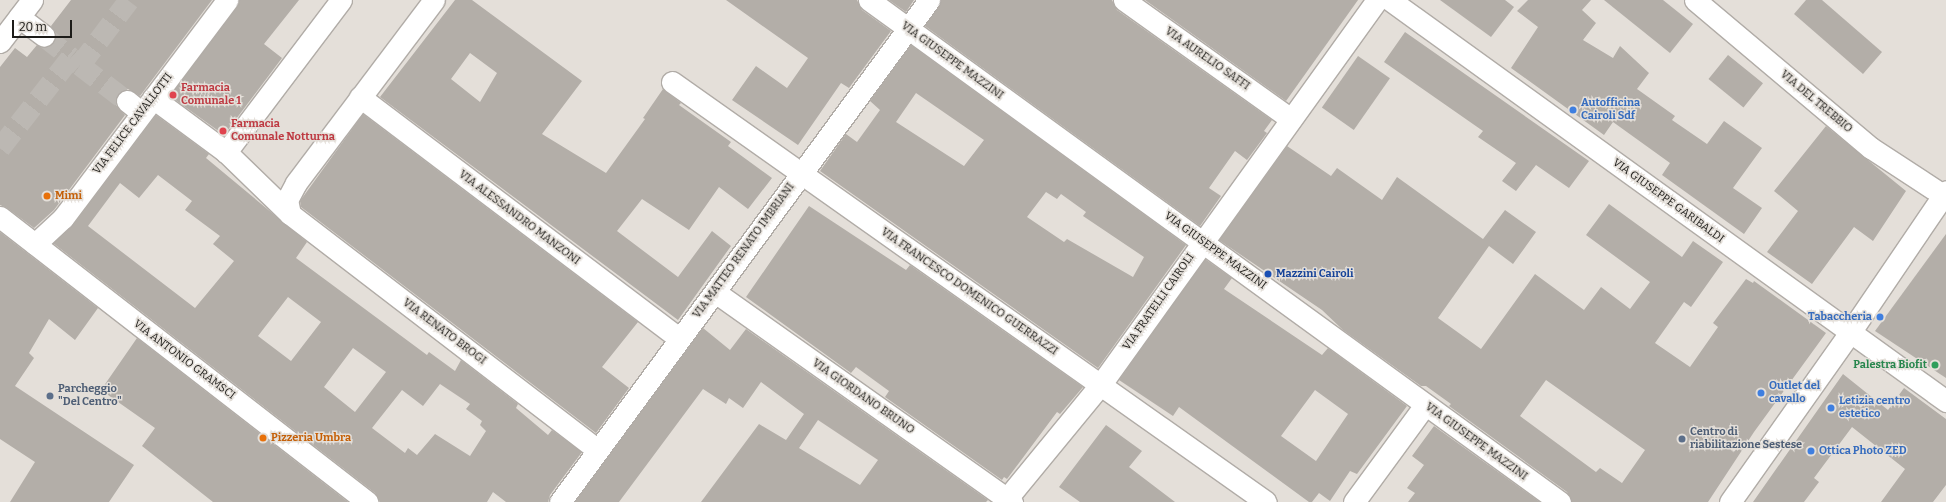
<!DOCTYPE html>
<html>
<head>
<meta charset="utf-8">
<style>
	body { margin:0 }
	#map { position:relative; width:1946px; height:502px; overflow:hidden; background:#e4dfd9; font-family:Bitter,serif }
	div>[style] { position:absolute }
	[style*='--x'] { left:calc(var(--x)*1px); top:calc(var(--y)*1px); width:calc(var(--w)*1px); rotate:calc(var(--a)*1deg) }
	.building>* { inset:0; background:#b3aea8; transform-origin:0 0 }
	.street-tunnel>* { height:21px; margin-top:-10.5px; transform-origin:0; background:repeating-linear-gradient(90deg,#bcb8b3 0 21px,transparent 0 31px) }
	.roads { filter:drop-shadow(1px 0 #b1aca7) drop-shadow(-1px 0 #b1aca7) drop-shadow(0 1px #b1aca7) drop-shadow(0 -1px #b1aca7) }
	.street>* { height:21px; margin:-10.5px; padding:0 10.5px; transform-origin:10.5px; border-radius:10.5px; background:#fff }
	.dots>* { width:11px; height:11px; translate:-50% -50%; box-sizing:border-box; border:2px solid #e4dfd9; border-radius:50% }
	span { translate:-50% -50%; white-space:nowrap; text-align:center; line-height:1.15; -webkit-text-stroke:3px #e4dfd9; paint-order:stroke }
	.street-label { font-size:11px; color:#1d1c19 }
	.health-label { font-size:11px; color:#be3a42; font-weight:700 }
	.left { translate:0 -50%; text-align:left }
	.shop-label { font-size:11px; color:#366cbe; font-weight:700 }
	.right { translate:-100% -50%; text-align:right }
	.food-label { font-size:11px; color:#c56008; font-weight:700 }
	.transit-label { font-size:11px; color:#164399; font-weight:700 }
	.leisure-label { font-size:11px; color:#27864d; font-weight:700 }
	.service-label { font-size:11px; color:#4e5e75; font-weight:700 }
	.scale { position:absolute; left:12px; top:20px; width:60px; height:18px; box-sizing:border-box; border:2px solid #1d1c19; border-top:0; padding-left:5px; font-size:12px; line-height:14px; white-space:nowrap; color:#1d1c19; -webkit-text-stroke:3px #e4dfd9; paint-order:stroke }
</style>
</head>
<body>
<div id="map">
	<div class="building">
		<i style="clip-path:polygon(71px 0,212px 0,140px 96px,128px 89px,117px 94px,116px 105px,125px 115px,54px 210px,34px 228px,7px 208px,0 205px,0 67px,15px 48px,27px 57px,37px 45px,43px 48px,53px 44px,56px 37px,51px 26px)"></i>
		<i style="clip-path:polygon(239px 0,299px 0,264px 44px,282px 58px,224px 135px,170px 96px,237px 7px)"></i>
		<i style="clip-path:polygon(evenodd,455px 0,472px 0,582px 81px,542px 134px,606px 173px,645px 119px,643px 118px,663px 89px,681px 103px,679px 105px,731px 142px,728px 146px,772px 178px,748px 209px,719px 187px,689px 230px,642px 199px,617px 231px,678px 277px,712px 231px,731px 246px,678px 320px,380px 97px,455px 0,470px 53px,497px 73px,480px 102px,451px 79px,470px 53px)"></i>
		<i style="clip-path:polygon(726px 0,857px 0,862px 10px,891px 31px,849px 88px,841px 83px,798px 145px,732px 100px,756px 66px,787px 88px,808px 58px)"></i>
		<i style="clip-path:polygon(889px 0,914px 0,906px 12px)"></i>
		<i style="clip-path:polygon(941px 0,1112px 0,1117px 10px,1272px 120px,1264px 131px,1267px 133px,1247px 160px,1235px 151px,1209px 188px,1221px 196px,1200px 226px,925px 26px)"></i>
		<i style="clip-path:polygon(1145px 0,1358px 0,1286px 101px)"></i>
		<i style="clip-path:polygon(1440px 0,1505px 0,1514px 7px,1491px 37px)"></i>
		<i style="clip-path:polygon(1528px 0,1591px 0,1582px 10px,1596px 23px,1583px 40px,1613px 58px,1620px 46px,1649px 73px,1637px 89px,1675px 116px,1672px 120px,1707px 144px,1724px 121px,1762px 148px,1733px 188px,1762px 208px,1744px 234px,1662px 175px,1670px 163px,1613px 122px,1604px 135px,1511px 68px,1538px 27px,1517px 11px)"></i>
		<i style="clip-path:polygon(1604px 0,1663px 0,1693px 24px,1670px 53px)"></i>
		<i style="clip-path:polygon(1806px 0,1822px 0,1882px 52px,1863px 74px,1794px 14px)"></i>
		<i style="clip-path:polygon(1405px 32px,1589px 161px,1569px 188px,1536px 165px,1516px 191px,1502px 181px,1516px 163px,1478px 137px,1483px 131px,1384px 62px)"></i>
		<i style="clip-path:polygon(evenodd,911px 45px,1186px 245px,1098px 368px,820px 171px,846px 134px,857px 142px,880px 110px,870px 101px,911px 45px,916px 93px,984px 140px,964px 166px,896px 122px,916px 93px,911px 45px,1046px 192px,1057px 199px,1061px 194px,1086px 212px,1083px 216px,1144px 257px,1133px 277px,1067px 239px,1064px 242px,1027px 217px,1046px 192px)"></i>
		<i style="left:1728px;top:55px;width:45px;height:31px;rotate:39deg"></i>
		<i style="left:1358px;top:56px;width:39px;height:63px;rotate:35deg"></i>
		<i style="clip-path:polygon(363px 114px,638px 322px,602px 367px,629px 388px,596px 433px,301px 207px,300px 201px)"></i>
		<i style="clip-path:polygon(evenodd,156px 115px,209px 154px,206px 158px,307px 242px,296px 258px,427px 355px,429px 352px,455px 371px,461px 360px,518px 404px,516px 408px,548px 435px,552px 430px,582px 452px,550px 495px,548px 502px,506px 502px,493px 492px,487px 502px,380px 502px,375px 493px,53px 243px,73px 225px,156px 115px,158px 175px,192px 201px,185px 210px,220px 236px,213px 244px,234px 261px,195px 308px,88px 226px,120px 183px,139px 198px,158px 175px,156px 115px,288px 297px,321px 322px,291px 361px,258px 336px,288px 297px,156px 115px,353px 348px,386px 372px,355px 412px,324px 387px,353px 348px,156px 115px,440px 384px,470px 404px,466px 409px,482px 421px,480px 425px,486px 431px,470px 456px,435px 434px,417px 455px,408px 448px,405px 453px,372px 428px,402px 390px,423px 406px,440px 384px)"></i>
		<i style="clip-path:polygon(1826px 126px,1906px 191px,1873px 241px,1854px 227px,1812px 284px,1767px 252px,1798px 211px,1774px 191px)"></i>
		<i style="clip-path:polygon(evenodd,1287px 146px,1331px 176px,1337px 168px,1382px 200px,1397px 177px,1483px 239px,1505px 210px,1536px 232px,1513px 264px,1489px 246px,1438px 318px,1481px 349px,1535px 274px,1584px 310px,1601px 287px,1630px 309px,1650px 282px,1586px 235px,1609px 204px,1682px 257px,1693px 241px,1723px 262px,1691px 307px,1684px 302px,1655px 343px,1690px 367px,1718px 327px,1713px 323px,1746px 279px,1753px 283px,1754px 281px,1826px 333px,1754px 432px,1708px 502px,1572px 502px,1567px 492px,1449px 406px,1451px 404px,1426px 386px,1421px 386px,1343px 330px,1322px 310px,1219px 240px,1287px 146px,1546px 380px,1645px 450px,1622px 483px,1600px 468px,1596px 472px,1520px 416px,1546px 380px)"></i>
		<i style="clip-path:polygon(809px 206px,906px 270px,910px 265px,1083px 387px,1060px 414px,1057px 412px,1007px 479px,1004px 477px,1002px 480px,885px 397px,889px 391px,856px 367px,851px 373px,746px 297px)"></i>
		<i style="clip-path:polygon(0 232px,98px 308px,75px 340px,49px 319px,29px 353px,34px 358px,15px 386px,134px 465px,109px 502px,10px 502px,35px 462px,0 439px)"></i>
		<i style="clip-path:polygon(1946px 234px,1946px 378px,1875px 331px)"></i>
		<i style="clip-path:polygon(evenodd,1205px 259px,1232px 278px,1224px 289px,1322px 355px,1328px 348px,1407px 406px,1357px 474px,1350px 471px,1330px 501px,1319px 493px,1312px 502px,1309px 502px,1179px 407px,1173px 416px,1119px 380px,1205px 259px,1315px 390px,1348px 414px,1316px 461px,1281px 436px,1315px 390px)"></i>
		<i style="clip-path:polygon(evenodd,703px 328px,730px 350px,746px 329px,988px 500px,986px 502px,701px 502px,759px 424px,786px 440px,804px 414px,761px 382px,743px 408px,729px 398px,726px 404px,703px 389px,619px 502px,575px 502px,703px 328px,818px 420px,878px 460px,860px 485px,799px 448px,818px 420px)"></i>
		<i style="clip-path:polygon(137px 338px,348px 502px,213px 502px,142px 446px,155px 428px,101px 390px)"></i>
		<i style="clip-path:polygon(1843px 374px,1888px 410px,1904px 388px,1946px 419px,1946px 485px,1933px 502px,1881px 502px,1905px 469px,1852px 427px,1814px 478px,1819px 482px,1804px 502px,1753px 502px)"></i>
		<i style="clip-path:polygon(1106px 425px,1142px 451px,1129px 467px,1175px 502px,1080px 502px,1059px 487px)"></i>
		<i style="clip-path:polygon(1434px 426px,1540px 502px,1408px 502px,1415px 493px,1407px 488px,1424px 465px,1412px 456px)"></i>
	</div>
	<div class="street-tunnel">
		<i style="--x:44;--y:36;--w:34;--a:38"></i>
		<i style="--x:80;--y:65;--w:59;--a:37.5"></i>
		<i style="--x:0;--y:148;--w:115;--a:-52"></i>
		<i style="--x:71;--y:57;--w:12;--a:42"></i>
		<i style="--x:80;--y:65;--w:81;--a:-53"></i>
	</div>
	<div class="roads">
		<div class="street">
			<i style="--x:341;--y:0;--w:191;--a:127.1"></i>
			<i style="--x:226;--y:152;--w:89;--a:44.1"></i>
			<i style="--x:290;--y:214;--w:388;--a:37.5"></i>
			<i style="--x:869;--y:0;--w:854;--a:36"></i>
			<i style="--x:1124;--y:0;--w:205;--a:35.5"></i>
			<i style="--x:1390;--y:0;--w:686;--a:35.8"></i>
			<i style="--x:1695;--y:0;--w:230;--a:40.1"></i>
			<i style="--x:1871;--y:148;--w:90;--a:33.2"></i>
			<i style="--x:19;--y:17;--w:31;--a:37"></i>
			<i style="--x:0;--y:42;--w:53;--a:-52.7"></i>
			<i style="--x:672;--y:82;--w:727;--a:35.26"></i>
			<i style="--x:360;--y:97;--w:400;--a:37.1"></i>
			<i style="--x:153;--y:98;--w:91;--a:36.5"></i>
			<i style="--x:127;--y:101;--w:19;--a:39"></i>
			<i style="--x:290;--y:214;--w:14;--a:-102"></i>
			<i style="--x:287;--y:200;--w:19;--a:-62"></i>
			<i style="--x:296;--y:183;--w:229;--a:-53"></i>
			<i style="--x:0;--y:217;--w:465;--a:37.8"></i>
			<i style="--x:35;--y:244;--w:38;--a:-43"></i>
			<i style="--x:63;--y:218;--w:273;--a:-53"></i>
			<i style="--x:715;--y:292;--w:364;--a:35.3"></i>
			<i style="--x:560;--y:502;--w:623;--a:-53.68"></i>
			<i style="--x:1004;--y:502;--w:153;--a:-50.6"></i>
			<i style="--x:1101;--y:384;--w:473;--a:-54.3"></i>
			<i style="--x:1354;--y:502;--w:120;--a:-53.8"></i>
			<i style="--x:1730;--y:502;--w:209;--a:-54.7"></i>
			<i style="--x:1851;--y:331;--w:169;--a:-55.8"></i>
		</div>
	</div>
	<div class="dots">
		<i style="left:173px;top:95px;background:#e0444e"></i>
		<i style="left:1573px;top:110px;background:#3f7fe0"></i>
		<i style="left:223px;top:131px;background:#e0444e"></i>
		<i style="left:47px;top:196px;background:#e8710a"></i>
		<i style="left:1268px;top:274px;background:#1a4fb4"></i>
		<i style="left:1880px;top:317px;background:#3f7fe0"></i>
		<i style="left:1935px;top:365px;background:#2e9e5b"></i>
		<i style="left:1761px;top:393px;background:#3f7fe0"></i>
		<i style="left:50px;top:396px;background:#5c6f8a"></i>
		<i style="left:1831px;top:408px;background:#3f7fe0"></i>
		<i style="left:263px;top:438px;background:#e8710a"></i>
		<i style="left:1682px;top:439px;background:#5c6f8a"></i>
		<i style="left:1811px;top:451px;background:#3f7fe0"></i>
	</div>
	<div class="street-label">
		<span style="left:1207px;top:59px;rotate:35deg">VIA AURELIO SAFFI</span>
		<span style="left:952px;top:61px;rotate:36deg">VIA GIUSEPPE MAZZINI</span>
		<span style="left:1816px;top:102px;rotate:40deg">VIA DEL TREBBIO</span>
		<span style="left:133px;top:124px;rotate:-53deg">VIA FELICE CAVALLOTTI</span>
		<span style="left:1668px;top:201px;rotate:36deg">VIA GIUSEPPE GARIBALDI</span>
		<span style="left:519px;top:218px;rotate:37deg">VIA ALESSANDRO MANZONI</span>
		<span style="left:744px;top:251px;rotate:-54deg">VIA MATTEO RENATO IMBRIANI</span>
		<span style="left:1215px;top:251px;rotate:36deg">VIA GIUSEPPE MAZZINI</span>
		<span style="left:969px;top:292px;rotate:35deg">VIA FRANCESCO DOMENICO GUERRAZZI</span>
		<span style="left:1159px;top:302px;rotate:-55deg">VIA FRATELLI CAIROLI</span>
		<span style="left:444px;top:332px;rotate:37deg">VIA RENATO BROGI</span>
		<span style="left:184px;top:360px;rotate:37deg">VIA ANTONIO GRAMSCI</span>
		<span style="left:863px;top:397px;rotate:35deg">VIA GIORDANO BRUNO</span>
		<span style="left:1476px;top:442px;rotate:36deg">VIA GIUSEPPE MAZZINI</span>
	</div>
	<div class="health-label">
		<span class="left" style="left:181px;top:95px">Farmacia<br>Comunale 1</span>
		<span class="left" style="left:231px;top:131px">Farmacia<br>Comunale Notturna</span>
	</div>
	<div class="shop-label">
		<span class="left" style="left:1581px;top:110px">Autofficina<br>Cairoli Sdf</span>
		<span class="right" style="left:1872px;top:317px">Tabaccheria</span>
		<span class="left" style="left:1769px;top:393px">Outlet del<br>cavallo</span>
		<span class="left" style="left:1839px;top:408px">Letizia centro<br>estetico</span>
		<span class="left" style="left:1819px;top:451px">Ottica Photo ZED</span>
	</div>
	<div class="food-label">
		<span class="left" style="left:55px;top:196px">Mimi</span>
		<span class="left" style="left:271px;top:438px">Pizzeria Umbra</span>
	</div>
	<div class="transit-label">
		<span class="left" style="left:1276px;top:274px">Mazzini Cairoli</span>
	</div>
	<div class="leisure-label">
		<span class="right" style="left:1927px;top:365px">Palestra Biofit</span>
	</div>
	<div class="service-label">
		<span class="left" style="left:58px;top:396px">Parcheggio<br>"Del Centro"</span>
		<span class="left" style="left:1690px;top:439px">Centro di<br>riabilitazione Sestese</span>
	</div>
	<div class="scale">20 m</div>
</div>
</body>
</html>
